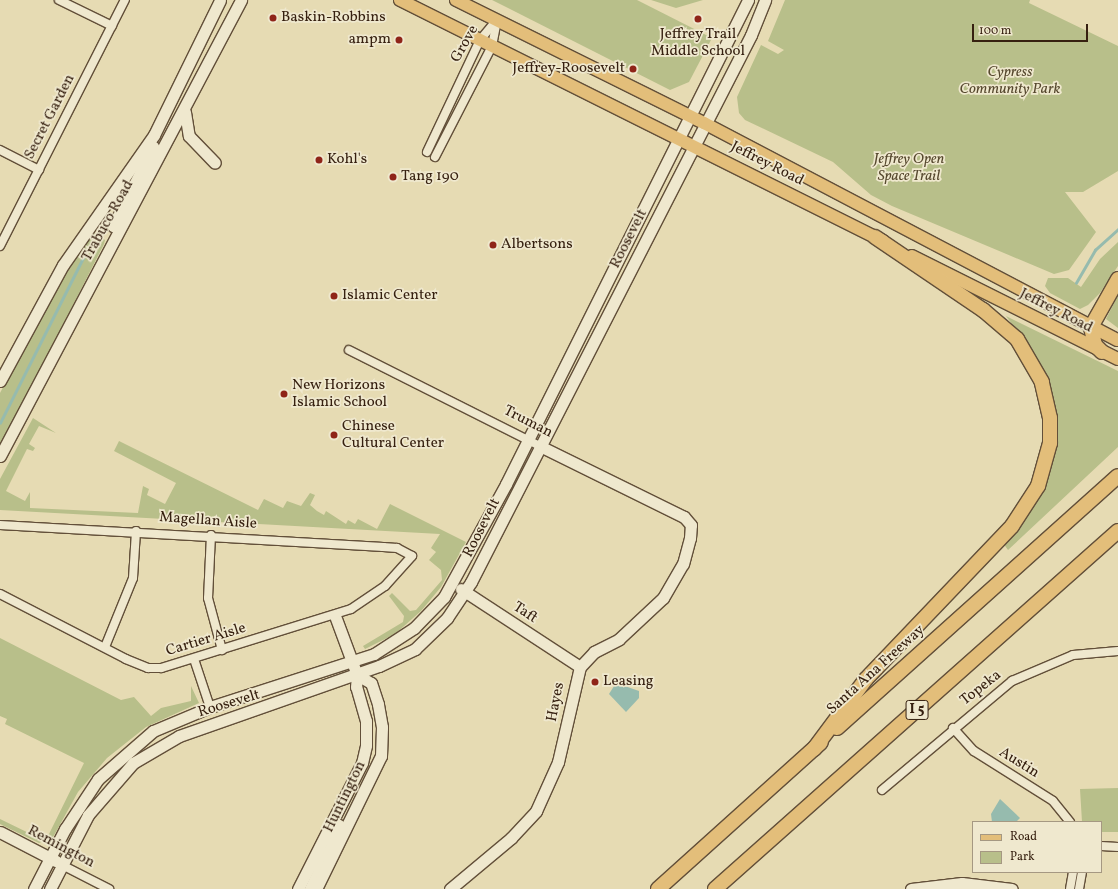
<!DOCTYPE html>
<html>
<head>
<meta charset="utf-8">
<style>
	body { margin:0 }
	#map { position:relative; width:1118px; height:889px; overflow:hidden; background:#e6dbb3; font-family:Vollkorn,serif }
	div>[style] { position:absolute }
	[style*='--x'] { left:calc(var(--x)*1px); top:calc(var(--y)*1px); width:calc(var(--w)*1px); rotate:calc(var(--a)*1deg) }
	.green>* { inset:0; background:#b8bf8a }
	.water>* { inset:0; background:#96bbae }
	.stream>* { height:2.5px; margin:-1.25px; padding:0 1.25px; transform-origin:1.25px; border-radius:1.25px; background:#96bbae }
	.roads { filter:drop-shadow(1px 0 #624f39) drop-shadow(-1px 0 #624f39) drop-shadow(0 1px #624f39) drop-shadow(0 -1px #624f39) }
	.street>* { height:8px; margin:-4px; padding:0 4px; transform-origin:4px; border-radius:4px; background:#efe8ce }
	.secondary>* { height:11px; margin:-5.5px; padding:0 5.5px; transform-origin:5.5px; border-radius:5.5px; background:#efe8ce }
	.primary>* { height:12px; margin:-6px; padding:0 6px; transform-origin:6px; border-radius:6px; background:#e3be7a }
	.highway>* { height:14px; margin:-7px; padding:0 7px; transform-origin:7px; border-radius:7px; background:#e3be7a }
	.dots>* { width:11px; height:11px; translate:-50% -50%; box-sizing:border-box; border:2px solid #efe8ce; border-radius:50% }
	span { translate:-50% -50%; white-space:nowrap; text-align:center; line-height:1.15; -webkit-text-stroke:3.5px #efe8ce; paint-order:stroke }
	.shield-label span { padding:1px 3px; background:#efe8ce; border:1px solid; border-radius:3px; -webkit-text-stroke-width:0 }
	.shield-label { font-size:14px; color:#362010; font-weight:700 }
	.poi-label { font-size:15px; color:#362010 }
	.left { translate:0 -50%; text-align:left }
	.right { translate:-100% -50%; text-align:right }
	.street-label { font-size:15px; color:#362010 }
	.park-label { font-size:15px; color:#56482e; font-style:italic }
	.legend { position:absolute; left:972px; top:821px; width:130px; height:52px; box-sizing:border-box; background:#efe8ce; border:1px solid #a59882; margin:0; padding:5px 7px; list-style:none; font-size:12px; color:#362010 }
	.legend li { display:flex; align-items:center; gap:8px; height:20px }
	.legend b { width:20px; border:1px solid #a59882 }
	.scale { position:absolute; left:972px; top:24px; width:116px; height:18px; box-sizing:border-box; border:2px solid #362010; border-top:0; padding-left:5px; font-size:12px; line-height:14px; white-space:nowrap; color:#362010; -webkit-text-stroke:3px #efe8ce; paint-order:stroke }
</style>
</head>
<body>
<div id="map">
	<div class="green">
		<i style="clip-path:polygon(492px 0,637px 0,712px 38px,689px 82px,670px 90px)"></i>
		<i style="clip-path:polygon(651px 0,703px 0,676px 8px)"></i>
		<i style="clip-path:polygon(785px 0,1030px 0,1029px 3px,1118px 46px,1118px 171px,1083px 192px,1065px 192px,1096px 232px,1069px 270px,1054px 274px,892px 206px,871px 195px,833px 162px,745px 120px,739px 113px,737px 97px,761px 45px,778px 54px,784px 50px,768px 41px)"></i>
		<i style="clip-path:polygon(93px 232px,105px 240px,104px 244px,0 449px,0 393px,57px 285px)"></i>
		<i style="clip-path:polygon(1118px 242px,1118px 266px,1100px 293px,1088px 305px,1080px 309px,1050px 293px,1045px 286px,1048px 278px,1068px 278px,1081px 287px,1100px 259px)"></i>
		<i style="clip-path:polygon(1118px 295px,1118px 328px,1106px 319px)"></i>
		<i style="clip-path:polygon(1006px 316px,1118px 371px,1118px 447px,1008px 550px,1003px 543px,1037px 501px,1054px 453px,1048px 381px,1036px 356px)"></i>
		<i style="clip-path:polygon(33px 418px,56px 433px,39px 426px,29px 444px,35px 448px,33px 451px,27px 449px,6px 491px,25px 501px,30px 492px,30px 508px,138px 513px,143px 486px,149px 489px,147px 495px,165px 504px,176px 483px,114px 451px,119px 441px,258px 510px,264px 499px,283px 508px,287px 501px,301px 506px,310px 493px,315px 495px,310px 505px,317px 511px,324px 515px,326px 511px,346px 524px,348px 520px,355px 524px,358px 519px,377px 529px,390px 504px,466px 542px,441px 587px,421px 611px,395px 634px,365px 649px,363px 646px,403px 622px,404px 616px,389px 596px,392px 593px,410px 611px,416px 610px,442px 580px,441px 570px,429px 560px,436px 552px,431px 548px,440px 534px,0 510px,0 479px)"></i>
		<i style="clip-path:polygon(0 638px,121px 700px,134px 697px,151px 716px,161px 708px,191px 701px,191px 686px,199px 703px,146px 727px,107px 758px,78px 792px,52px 839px,39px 843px,0 824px,0 819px,39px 838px,49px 834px,84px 763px,5px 724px,7px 719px,0 716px)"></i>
		<i style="clip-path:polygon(1118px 788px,1118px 832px,1101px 832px,1101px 822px,1082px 822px,1080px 789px)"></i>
	</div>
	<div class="water">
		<i style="clip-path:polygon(616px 683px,639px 691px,639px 698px,626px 712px,609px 694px)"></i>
		<i style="clip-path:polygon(1000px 799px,1020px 818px,1016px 822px,992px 822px,991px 814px)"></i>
	</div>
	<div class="stream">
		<i style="--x:1076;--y:283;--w:38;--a:-60"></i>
		<i style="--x:1095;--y:250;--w:31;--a:-42"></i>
		<i style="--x:0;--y:423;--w:194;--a:-63.3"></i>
	</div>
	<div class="roads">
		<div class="street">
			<i style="--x:59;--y:0;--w:59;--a:26.1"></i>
			<i style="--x:0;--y:150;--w:44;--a:27.1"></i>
			<i style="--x:427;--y:152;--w:124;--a:-64.7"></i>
			<i style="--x:480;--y:40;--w:25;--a:-50"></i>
			<i style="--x:435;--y:157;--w:125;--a:-62.8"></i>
			<i style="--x:492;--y:46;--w:25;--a:-79"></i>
			<i style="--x:0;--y:246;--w:276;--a:-63.1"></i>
			<i style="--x:349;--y:350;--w:214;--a:26.7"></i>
			<i style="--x:0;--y:525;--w:384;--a:3.3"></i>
			<i style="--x:383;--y:547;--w:14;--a:4"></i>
			<i style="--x:397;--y:548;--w:17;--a:28"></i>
			<i style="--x:412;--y:556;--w:40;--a:132"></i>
			<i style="--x:385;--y:586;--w:41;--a:145.9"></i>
			<i style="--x:351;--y:609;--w:199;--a:162.7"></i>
			<i style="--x:161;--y:668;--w:13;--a:180"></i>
			<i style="--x:148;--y:668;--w:24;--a:-158"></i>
			<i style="--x:126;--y:659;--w:142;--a:-152.7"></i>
			<i style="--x:211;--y:535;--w:63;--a:92.7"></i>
			<i style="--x:208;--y:598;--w:54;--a:74.9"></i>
			<i style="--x:105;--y:647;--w:74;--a:-67.9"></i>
			<i style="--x:133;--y:578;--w:47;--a:-86.3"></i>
			<i style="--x:194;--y:659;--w:51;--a:71.6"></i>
			<i style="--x:953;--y:728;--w:31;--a:48"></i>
			<i style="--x:974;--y:751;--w:93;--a:32.3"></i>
			<i style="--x:1053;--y:801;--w:27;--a:51"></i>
			<i style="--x:882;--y:790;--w:170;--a:-40"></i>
			<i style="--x:1012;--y:681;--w:66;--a:-23.1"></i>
			<i style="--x:1073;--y:655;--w:45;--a:-5.1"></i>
			<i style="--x:1101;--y:846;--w:17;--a:3"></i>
			<i style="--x:62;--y:865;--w:53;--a:27.1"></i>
			<i style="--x:309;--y:889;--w:72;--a:-64.5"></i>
			<i style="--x:1070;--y:889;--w:17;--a:-80"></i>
			<i style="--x:1079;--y:889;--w:17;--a:-80"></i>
		</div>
		<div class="secondary">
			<i style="--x:185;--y:112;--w:24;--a:81"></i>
			<i style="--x:189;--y:136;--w:37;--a:46"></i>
			<i style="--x:113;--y:226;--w:89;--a:-63.1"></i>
			<i style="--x:0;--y:381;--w:132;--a:-61.5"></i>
			<i style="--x:63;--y:265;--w:159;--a:-55"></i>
			<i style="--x:154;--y:135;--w:150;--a:-63.9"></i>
			<i style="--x:0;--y:456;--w:516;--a:-62.14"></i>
			<i style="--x:461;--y:589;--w:142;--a:33.2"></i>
			<i style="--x:0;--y:832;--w:63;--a:27.4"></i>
			<i style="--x:34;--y:889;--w:68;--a:-62.7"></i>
			<i style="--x:65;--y:829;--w:60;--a:-56.6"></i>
			<i style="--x:98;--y:779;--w:73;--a:-41.1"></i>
			<i style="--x:153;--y:731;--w:62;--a:-22.8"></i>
			<i style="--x:210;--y:707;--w:172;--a:-17.9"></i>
			<i style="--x:374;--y:654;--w:48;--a:-33"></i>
			<i style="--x:414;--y:628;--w:43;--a:-45.9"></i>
			<i style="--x:444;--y:597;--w:129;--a:-61.2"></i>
			<i style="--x:506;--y:484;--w:541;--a:-63.43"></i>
			<i style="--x:50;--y:889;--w:83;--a:-62.8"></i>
			<i style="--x:88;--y:815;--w:69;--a:-49.1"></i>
			<i style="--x:133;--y:763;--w:53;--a:-30.4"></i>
			<i style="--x:179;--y:736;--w:212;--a:-19.3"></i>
			<i style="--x:379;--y:666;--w:40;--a:-25"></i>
			<i style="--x:415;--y:649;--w:45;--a:-44.1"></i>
			<i style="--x:447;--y:618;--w:43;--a:-56.3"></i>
			<i style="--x:471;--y:582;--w:614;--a:-62.89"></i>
			<i style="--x:751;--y:35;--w:38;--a:-68"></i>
			<i style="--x:298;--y:889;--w:141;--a:-63.1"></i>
			<i style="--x:362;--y:763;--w:18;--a:-77"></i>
			<i style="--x:366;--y:745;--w:24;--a:-90"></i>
			<i style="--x:366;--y:721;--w:35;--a:-106"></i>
			<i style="--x:356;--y:687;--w:12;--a:-85"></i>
			<i style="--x:357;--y:675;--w:63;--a:-110.4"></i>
			<i style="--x:316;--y:889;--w:148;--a:-64"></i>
			<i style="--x:381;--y:756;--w:29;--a:-88"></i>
			<i style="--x:382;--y:727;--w:23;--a:-100"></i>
			<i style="--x:378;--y:704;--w:22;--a:-108"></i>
			<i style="--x:371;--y:683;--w:16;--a:-150"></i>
			<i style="--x:450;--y:889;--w:80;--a:-39.9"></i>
			<i style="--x:511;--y:838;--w:37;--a:-47"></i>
			<i style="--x:536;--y:811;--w:54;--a:-65.8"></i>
			<i style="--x:558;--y:762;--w:98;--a:-77"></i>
			<i style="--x:580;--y:667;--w:21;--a:-47"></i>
			<i style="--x:594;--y:652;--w:28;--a:-27"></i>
			<i style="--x:619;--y:639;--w:60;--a:-43"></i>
			<i style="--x:663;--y:598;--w:39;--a:-60"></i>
			<i style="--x:683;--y:564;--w:27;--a:-75"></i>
			<i style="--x:690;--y:538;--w:13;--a:-86"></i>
			<i style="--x:691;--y:525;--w:11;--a:-131"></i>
			<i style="--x:684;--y:517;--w:161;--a:-153.8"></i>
			<i style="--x:911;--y:889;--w:51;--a:-6.7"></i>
			<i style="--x:962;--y:883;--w:50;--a:6.8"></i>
		</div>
		<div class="primary">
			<i style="--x:400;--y:0;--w:540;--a:26.52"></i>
			<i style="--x:456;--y:0;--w:277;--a:26.4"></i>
			<i style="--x:704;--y:123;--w:467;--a:27.7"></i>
			<i style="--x:912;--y:256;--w:230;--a:26.6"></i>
		</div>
		<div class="highway">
			<i style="--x:1102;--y:352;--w:10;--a:-135"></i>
			<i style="--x:1095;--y:345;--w:18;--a:-103"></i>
			<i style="--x:1091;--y:327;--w:55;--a:-60.6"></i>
			<i style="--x:837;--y:728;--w:377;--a:-41.9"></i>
			<i style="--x:814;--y:749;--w:87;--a:-53.4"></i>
			<i style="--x:866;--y:679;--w:211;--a:-46.3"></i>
			<i style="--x:1012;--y:526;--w:48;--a:-57"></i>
			<i style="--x:1038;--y:486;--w:45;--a:-74.4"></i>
			<i style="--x:1050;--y:443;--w:25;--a:-90"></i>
			<i style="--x:1050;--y:418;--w:37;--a:-103"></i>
			<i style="--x:1042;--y:382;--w:50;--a:-120.2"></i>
			<i style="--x:1017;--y:339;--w:45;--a:-139.5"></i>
			<i style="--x:983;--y:310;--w:130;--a:-145.9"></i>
			<i style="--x:658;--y:889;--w:219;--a:-42"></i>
			<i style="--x:715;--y:889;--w:539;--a:-41.62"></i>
		</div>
	</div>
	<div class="dots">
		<i style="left:273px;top:18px;background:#8f2418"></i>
		<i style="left:698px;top:19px;background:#8f2418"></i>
		<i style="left:399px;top:40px;background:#8f2418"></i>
		<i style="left:633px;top:69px;background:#8f2418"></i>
		<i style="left:319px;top:160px;background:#8f2418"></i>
		<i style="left:393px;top:177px;background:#8f2418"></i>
		<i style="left:493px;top:245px;background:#8f2418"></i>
		<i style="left:334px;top:296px;background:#8f2418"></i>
		<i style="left:284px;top:394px;background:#8f2418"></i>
		<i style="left:334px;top:435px;background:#8f2418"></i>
		<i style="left:595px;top:682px;background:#8f2418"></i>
	</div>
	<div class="shield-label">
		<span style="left:917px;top:710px">I 5</span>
	</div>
	<div class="poi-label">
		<span class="left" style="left:281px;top:18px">Baskin-Robbins</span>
		<span style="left:698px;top:43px">Jeffrey Trail<br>Middle School</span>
		<span class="right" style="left:391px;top:40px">ampm</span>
		<span class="right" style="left:625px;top:69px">Jeffrey-Roosevelt</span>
		<span class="left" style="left:327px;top:160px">Kohl's</span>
		<span class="left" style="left:401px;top:177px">Tang 190</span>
		<span class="left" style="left:501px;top:245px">Albertsons</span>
		<span class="left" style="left:342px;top:296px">Islamic Center</span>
		<span class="left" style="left:292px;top:394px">New Horizons<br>Islamic School</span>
		<span class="left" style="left:342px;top:435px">Chinese<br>Cultural Center</span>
		<span class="left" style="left:603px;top:682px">Leasing</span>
	</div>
	<div class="street-label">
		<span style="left:465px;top:44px;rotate:-60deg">Grove</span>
		<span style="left:50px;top:117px;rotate:-63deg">Secret Garden</span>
		<span style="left:767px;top:164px;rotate:27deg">Jeffrey Road</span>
		<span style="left:108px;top:221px;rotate:-61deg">Trabuco Road</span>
		<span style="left:629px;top:239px;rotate:-63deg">Roosevelt</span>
		<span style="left:1056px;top:311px;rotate:27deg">Jeffrey Road</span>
		<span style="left:528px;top:422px;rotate:27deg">Truman</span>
		<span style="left:208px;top:521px;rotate:4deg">Magellan Aisle</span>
		<span style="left:482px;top:528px;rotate:-63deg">Roosevelt</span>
		<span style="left:525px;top:613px;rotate:33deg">Taft</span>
		<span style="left:206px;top:640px;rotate:-17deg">Cartier Aisle</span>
		<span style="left:876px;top:670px;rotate:-42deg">Santa Ana Freeway</span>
		<span style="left:981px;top:688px;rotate:-38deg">Topeka</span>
		<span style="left:556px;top:702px;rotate:-79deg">Hayes</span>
		<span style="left:229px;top:704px;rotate:-17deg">Roosevelt</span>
		<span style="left:1019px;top:763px;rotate:32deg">Austin</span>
		<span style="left:345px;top:797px;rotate:-64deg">Huntington</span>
		<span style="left:61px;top:847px;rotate:28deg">Remington</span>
	</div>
	<div class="park-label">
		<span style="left:1010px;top:81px">Cypress<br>Community Park</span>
		<span style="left:909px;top:168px">Jeffrey Open<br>Space Trail</span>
	</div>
	<ul class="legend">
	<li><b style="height:5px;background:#e3be7a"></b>Road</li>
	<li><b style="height:11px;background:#b8bf8a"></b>Park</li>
	</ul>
	<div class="scale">100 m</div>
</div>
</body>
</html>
